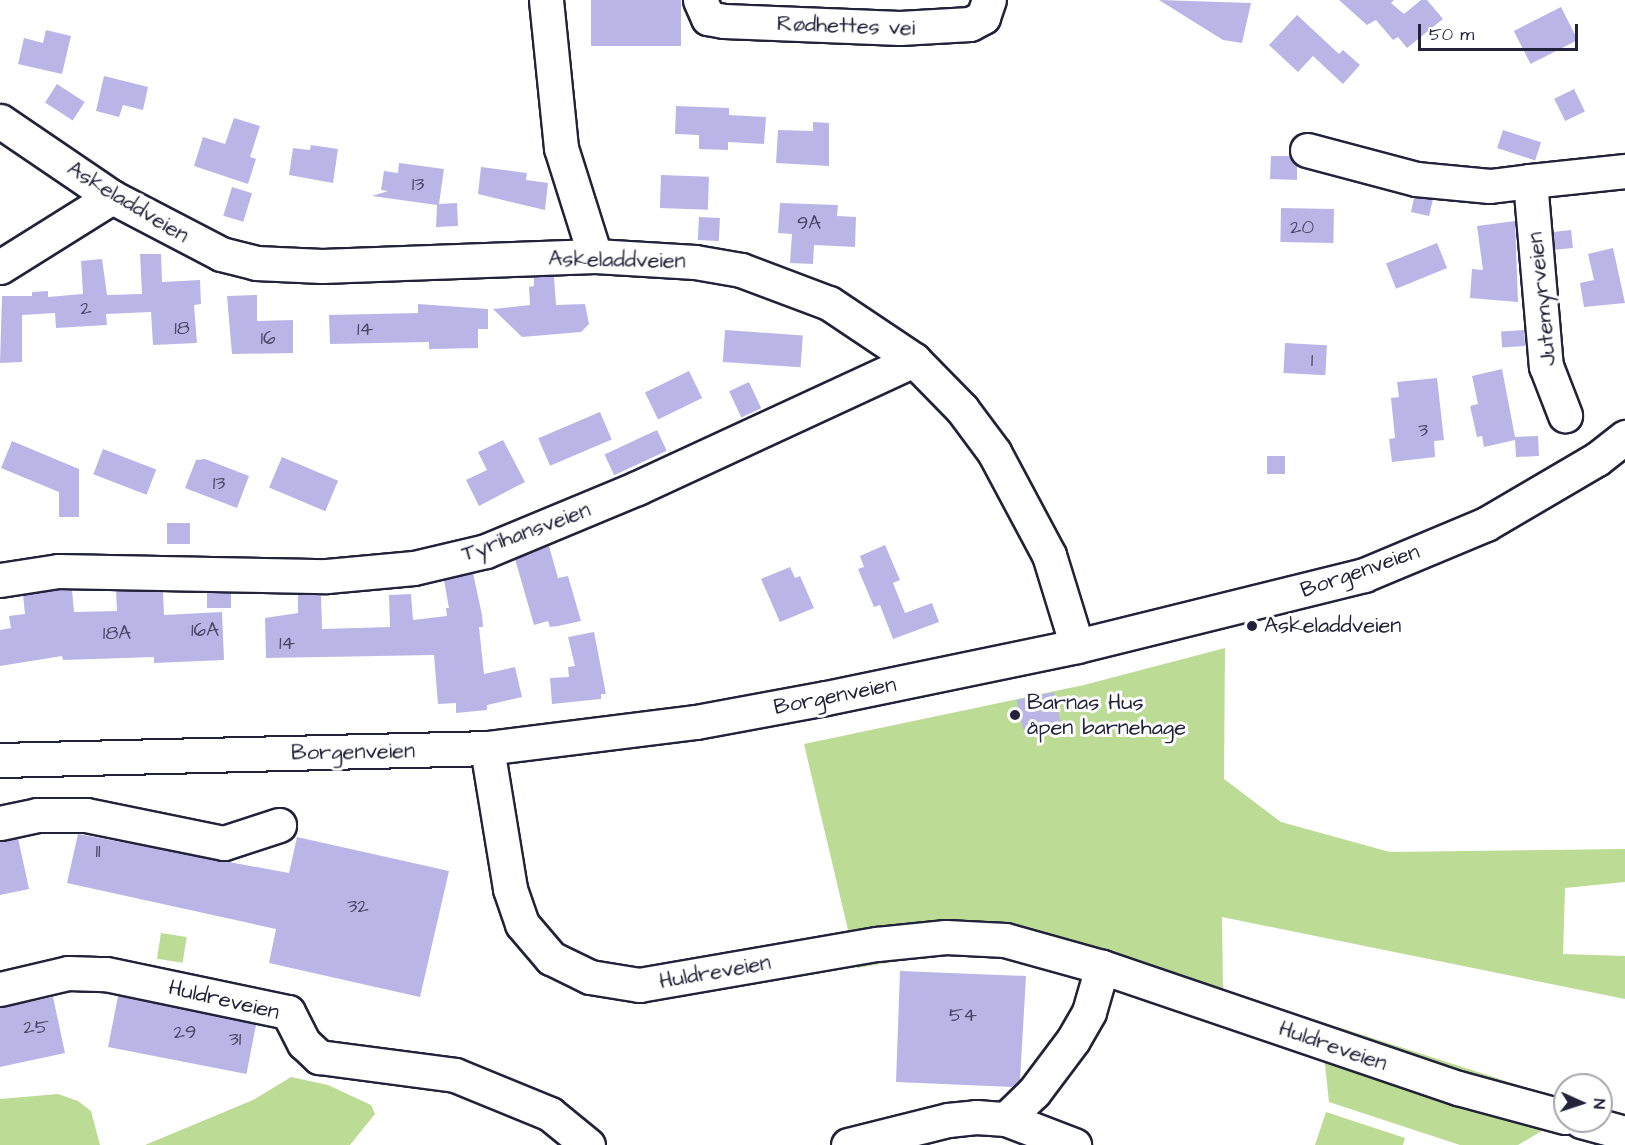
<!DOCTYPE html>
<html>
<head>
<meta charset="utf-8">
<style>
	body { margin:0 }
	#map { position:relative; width:1625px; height:1145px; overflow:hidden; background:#fff; font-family:"Architects Daughter",sans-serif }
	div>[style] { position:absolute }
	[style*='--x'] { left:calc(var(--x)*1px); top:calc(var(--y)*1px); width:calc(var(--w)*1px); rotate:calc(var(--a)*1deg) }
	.green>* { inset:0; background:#bcdb94; transform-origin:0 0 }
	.building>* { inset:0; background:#bab5e6; transform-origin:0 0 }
	.roads { filter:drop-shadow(2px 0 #22223b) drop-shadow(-2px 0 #22223b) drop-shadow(0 2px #22223b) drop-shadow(0 -2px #22223b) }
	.minor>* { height:33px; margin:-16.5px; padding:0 16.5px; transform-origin:16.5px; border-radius:16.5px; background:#fff }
	.dots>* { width:16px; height:16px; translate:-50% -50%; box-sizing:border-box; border:3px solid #fff; border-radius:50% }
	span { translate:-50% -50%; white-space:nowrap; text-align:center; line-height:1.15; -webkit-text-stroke:6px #fff; paint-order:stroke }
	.number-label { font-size:20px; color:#484766 }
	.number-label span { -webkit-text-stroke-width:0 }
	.street-label { font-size:22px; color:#22223b }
	.poi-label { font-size:22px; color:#22223b }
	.left { translate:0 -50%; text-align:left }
	.north { position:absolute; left:1553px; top:1073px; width:60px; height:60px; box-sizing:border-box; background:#fff; border:2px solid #a7a7b1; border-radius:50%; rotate:93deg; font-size:16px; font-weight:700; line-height:24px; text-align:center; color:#22223b }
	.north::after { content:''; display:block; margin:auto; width:21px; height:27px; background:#22223b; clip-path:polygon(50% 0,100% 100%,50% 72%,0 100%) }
	.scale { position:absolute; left:1418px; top:24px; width:160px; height:27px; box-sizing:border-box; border:3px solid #22223b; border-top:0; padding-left:8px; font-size:18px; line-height:21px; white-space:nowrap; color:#22223b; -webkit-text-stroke:4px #fff; paint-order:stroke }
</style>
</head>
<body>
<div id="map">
	<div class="green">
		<i style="clip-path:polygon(1225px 648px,1224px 779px,1281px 822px,1390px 852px,1625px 849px,1625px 882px,1565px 888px,1563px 954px,1625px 956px,1625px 999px,1222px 917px,1223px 990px,1565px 1100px,1565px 1117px,1518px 1145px,1460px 1145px,1329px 1102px,1324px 1056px,1106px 985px,995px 953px,956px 951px,857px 968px,804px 744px,1084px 685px)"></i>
		<i style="left:161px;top:933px;width:26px;height:26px;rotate:9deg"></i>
		<i style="clip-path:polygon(291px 1077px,328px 1085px,371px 1105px,375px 1114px,350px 1145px,145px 1145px,253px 1100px)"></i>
		<i style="clip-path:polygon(58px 1094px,78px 1101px,91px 1111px,100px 1145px,0 1145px,0 1099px)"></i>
		<i style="clip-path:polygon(1326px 1112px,1405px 1138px,1403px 1145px,1315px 1145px)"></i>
	</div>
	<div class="building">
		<i style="left:591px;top:0;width:90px;height:46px"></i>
		<i style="clip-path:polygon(1159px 0,1251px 3px,1242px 43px,1223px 40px)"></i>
		<i style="clip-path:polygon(1339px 0,1394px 0,1391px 3px,1404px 14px,1421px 0,1427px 0,1443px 19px,1407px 48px,1398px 37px,1393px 40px,1376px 20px,1367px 25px)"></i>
		<i style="left:1561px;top:7px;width:37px;height:53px;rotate:63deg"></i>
		<i style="clip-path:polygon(1297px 15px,1339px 54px,1343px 50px,1360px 65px,1343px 84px,1313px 56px,1298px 72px,1269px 45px)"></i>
		<i style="clip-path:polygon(46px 30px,71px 36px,62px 74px,18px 64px,24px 38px,43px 43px)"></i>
		<i style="clip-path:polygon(104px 76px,148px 87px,143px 110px,123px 105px,119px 117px,96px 111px)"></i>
		<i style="left:57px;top:84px;width:33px;height:22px;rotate:33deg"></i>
		<i style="left:1574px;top:89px;width:25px;height:22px;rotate:64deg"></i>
		<i style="clip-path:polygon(676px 106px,729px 108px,729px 115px,766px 117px,764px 144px,728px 142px,728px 150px,699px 149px,699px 135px,675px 134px)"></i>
		<i style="clip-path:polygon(234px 118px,260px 126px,250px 157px,256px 159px,248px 184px,194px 166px,203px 137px,225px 144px)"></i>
		<i style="clip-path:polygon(813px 122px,829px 123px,829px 166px,776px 163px,778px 130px,813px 131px)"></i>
		<i style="left:1503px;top:130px;width:40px;height:19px;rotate:18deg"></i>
		<i style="clip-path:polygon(311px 145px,338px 149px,333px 183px,289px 175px,293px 148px,310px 150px)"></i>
		<i style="clip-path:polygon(1271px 156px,1290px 156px,1297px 165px,1297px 180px,1270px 179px)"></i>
		<i style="clip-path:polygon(399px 163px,444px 169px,439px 204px,457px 203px,458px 226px,436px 227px,437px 205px,372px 196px,388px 191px,381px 190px,384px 171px,398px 173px)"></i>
		<i style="clip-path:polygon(481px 167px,527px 173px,526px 180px,548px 183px,545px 210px,478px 194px)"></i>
		<i style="left:661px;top:175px;width:48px;height:33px;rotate:2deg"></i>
		<i style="left:232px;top:187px;width:21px;height:30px;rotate:17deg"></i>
		<i style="clip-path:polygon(1414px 198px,1433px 199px,1429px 216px,1411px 212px)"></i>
		<i style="clip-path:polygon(780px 203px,838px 205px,837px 216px,856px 217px,855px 247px,814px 245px,813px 264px,790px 263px,792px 234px,778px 233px)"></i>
		<i style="left:1281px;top:208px;width:53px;height:34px;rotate:1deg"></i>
		<i style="left:699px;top:217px;width:21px;height:23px;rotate:3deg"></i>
		<i style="clip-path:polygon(1515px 221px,1518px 302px,1470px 298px,1472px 269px,1483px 270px,1477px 226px)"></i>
		<i style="left:1571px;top:230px;width:18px;height:18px;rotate:84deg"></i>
		<i style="left:1437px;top:243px;width:27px;height:55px;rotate:68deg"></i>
		<i style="clip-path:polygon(1613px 248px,1625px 303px,1584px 307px,1580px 283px,1594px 280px,1588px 254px)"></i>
		<i style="clip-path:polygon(140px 254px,161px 254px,162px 282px,200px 280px,201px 304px,194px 305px,197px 343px,153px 345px,151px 312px,106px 314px,107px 325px,56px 328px,55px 313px,22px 315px,22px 362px,0 363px,2px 296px,32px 296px,32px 292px,48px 291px,48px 297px,83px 294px,81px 261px,102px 259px,107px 295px,142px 294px)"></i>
		<i style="clip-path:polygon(534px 277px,554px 277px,556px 305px,585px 304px,589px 324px,581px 332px,522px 337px,493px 309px,530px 305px,529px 287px,534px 286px)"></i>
		<i style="clip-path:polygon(257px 295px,257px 321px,293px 320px,293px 353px,232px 354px,227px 296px)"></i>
		<i style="clip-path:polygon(418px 304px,488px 309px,488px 329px,478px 329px,478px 348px,429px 349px,429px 342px,330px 344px,329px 315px,418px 313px)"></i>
		<i style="left:725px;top:330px;width:78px;height:32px;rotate:4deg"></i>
		<i style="left:1524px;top:330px;width:16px;height:23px;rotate:86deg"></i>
		<i style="left:1285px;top:343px;width:42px;height:30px;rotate:3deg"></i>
		<i style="clip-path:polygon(1502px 369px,1515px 437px,1538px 436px,1539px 456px,1516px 457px,1515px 440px,1484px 447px,1482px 436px,1477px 437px,1470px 406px,1478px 404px,1472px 376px)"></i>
		<i style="left:689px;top:371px;width:30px;height:49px;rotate:64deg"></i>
		<i style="clip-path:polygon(1437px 378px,1444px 440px,1434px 441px,1435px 457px,1392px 462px,1389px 439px,1395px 438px,1391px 398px,1399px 397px,1397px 382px)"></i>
		<i style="left:749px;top:382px;width:29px;height:22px;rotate:65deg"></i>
		<i style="left:600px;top:412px;width:30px;height:67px;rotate:67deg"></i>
		<i style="left:657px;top:430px;width:23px;height:58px;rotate:65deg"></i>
		<i style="clip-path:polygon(503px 440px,525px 482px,479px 506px,466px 480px,487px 470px,478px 452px)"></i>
		<i style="clip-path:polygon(12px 441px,79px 469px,79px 517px,59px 517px,59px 492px,1px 468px)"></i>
		<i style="left:103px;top:449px;width:57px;height:27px;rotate:21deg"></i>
		<i style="left:1267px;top:456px;width:18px;height:18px"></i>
		<i style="left:282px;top:457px;width:61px;height:33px;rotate:23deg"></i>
		<i style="clip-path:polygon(205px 459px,249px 476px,237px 508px,185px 488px,196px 460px)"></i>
		<i style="left:190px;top:523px;width:21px;height:23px;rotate:90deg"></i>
		<i style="clip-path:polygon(885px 545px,900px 580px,893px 583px,905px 613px,932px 603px,939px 622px,893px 639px,880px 605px,874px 607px,858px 569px,864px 567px,860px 556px)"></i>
		<i style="clip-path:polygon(549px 546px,558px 578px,568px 576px,581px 621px,558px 626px,550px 627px,548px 621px,534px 625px,515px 559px)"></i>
		<i style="clip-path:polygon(790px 567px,795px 578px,800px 576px,814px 608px,780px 622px,761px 579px)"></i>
		<i style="clip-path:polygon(473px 573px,482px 615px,483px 627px,479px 627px,484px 674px,515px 667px,522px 697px,487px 705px,487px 710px,456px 713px,456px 703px,438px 704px,434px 655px,266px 658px,265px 618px,298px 613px,298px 594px,321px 595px,322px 629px,390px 627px,389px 595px,411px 594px,413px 620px,447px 616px,446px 608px,449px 608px,444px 580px)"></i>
		<i style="clip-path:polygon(59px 590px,72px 590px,74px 612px,117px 611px,116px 591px,163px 592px,164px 615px,222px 612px,224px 660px,154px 663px,154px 657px,63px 660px,62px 656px,0 666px,0 630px,11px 628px,9px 616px,25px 614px,23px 595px)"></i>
		<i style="left:207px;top:593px;width:24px;height:15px"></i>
		<i style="clip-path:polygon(594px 632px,606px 694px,601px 694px,601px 699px,552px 704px,550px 678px,569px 677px,568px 667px,575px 666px,568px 637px)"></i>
		<i style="left:1054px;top:692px;width:30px;height:38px;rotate:78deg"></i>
		<i style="clip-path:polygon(78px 834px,289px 873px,297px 837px,449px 871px,420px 997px,269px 963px,276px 929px,67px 883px)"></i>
		<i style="clip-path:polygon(18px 838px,29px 889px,0 895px,0 841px)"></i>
		<i style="clip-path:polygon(900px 971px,1026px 976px,1020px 1080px,1012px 1087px,896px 1082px)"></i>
		<i style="left:118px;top:996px;width:141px;height:52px;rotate:11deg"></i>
		<i style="clip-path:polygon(53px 997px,65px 1053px,0 1067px,0 1008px)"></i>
	</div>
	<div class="roads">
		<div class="minor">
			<i style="--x:546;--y:0;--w:149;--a:84.2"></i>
			<i style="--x:561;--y:148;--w:113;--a:72.5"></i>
			<i style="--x:700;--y:0;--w:20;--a:66"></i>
			<i style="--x:708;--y:18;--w:16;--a:11"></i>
			<i style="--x:724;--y:21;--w:176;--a:2.3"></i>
			<i style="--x:900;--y:28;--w:70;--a:-3.3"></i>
			<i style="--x:970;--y:24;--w:15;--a:-28"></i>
			<i style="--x:983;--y:17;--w:18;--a:-71"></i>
			<i style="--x:0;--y:121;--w:135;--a:34.2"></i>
			<i style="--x:112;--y:197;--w:123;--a:27.6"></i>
			<i style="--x:221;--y:254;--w:36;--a:14"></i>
			<i style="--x:256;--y:263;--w:66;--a:2.6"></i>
			<i style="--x:322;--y:266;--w:273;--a:-2.1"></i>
			<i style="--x:595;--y:256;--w:100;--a:3.4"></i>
			<i style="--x:695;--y:262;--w:47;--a:9.9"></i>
			<i style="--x:741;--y:270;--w:94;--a:20.6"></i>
			<i style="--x:829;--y:303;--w:102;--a:33.8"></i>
			<i style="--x:914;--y:360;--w:69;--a:45.6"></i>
			<i style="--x:962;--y:409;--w:54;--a:53.3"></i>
			<i style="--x:994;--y:452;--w:117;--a:61.9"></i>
			<i style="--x:1049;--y:555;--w:95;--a:72.9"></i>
			<i style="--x:1307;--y:150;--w:113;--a:14.9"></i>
			<i style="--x:1416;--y:179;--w:74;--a:5.4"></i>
			<i style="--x:1490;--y:186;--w:40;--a:-7.1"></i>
			<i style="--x:1530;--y:181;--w:186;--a:85.1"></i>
			<i style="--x:1546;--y:366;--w:53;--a:68.8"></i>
			<i style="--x:1530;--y:181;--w:96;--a:-6"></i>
			<i style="--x:0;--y:267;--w:132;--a:-32"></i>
			<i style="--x:0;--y:580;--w:59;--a:-8.8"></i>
			<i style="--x:58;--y:571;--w:269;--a:1.1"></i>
			<i style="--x:327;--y:576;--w:87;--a:-5.3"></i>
			<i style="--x:414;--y:568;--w:74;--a:-13.3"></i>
			<i style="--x:486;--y:551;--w:164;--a:-22.6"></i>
			<i style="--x:637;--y:488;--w:305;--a:-24.8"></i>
			<i style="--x:487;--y:748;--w:143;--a:80.7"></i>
			<i style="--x:510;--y:889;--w:37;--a:71"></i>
			<i style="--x:522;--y:924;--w:45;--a:49.5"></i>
			<i style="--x:551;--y:958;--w:43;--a:26"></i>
			<i style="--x:590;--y:977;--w:50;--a:9.3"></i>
			<i style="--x:639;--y:985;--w:242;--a:-9.8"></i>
			<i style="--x:877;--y:944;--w:69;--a:-5.8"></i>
			<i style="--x:946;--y:937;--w:59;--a:2.9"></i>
			<i style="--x:1005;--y:940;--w:101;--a:15.6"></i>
			<i style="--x:1102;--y:967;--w:376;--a:18.8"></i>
			<i style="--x:1458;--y:1088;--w:111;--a:15.2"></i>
			<i style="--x:0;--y:760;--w:487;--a:-1.4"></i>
			<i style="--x:487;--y:748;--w:211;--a:-7.1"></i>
			<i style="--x:696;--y:722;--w:132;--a:-10.5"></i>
			<i style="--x:826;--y:698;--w:256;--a:-11.7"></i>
			<i style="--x:1077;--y:646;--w:296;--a:-13.9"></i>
			<i style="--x:1364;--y:575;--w:132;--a:-22.7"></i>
			<i style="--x:1486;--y:524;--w:129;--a:-30.4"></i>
			<i style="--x:1597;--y:459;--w:36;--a:-38"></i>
			<i style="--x:0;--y:823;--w:38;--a:-12"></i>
			<i style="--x:37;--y:815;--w:49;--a:0"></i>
			<i style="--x:86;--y:815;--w:141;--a:11.5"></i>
			<i style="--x:224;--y:843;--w:58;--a:-18.1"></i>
			<i style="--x:0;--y:989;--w:70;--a:-13.2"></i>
			<i style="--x:68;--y:973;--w:38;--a:2"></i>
			<i style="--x:106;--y:974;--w:186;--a:11.8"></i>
			<i style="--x:288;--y:1012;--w:35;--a:63"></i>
			<i style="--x:304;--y:1043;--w:21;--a:43"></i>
			<i style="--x:319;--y:1057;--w:137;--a:7.5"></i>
			<i style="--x:455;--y:1075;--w:103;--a:22.3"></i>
			<i style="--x:550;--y:1114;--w:49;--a:39.2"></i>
			<i style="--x:1006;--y:1119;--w:39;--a:-44"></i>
			<i style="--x:1034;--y:1092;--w:65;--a:-53.1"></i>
			<i style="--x:1073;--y:1040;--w:32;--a:-60"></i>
			<i style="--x:1089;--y:1012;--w:47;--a:-73.9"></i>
			<i style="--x:1581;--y:1121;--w:46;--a:15.3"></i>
			<i style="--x:848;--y:1145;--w:103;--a:-14"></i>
			<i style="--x:948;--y:1120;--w:28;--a:-6"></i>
			<i style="--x:976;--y:1117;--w:30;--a:4"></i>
			<i style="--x:1006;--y:1119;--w:73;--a:20.9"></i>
		</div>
	</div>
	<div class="dots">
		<i style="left:1252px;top:626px;background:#22223b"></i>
		<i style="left:1015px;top:715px;background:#22223b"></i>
	</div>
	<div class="number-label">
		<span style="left:418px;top:184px">13</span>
		<span style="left:809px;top:223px">9A</span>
		<span style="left:1302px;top:227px">20</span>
		<span style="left:86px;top:308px">2</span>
		<span style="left:182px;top:328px">18</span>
		<span style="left:365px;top:329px">14</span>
		<span style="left:268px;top:338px">16</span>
		<span style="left:1312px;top:360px">1</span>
		<span style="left:1423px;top:430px">3</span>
		<span style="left:219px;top:483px">13</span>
		<span style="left:205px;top:630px">16A</span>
		<span style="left:117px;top:633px">18A</span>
		<span style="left:287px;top:643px">14</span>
		<span style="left:98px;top:851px">11</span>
		<span style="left:358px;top:906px">32</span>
		<span style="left:963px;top:1015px">54</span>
		<span style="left:36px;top:1027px">25</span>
		<span style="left:185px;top:1032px">29</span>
		<span style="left:235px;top:1039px">31</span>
	</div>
	<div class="street-label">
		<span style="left:846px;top:26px;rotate:2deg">Rødhettes vei</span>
		<span style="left:128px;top:202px;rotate:31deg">Askeladdveien</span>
		<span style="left:617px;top:260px;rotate:1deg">Askeladdveien</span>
		<span style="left:1542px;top:299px;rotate:-96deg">Jutemyrveien</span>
		<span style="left:526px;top:532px;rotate:-20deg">Tyrihansveien</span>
		<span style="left:1360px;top:571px;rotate:-19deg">Borgenveien</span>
		<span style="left:835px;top:696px;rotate:-11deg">Borgenveien</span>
		<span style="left:353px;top:752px;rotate:-1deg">Borgenveien</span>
		<span style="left:715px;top:972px;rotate:-10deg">Huldreveien</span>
		<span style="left:224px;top:1000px;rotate:13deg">Huldreveien</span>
		<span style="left:1333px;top:1046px;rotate:19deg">Huldreveien</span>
	</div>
	<div class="poi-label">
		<span class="left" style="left:1264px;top:626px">Askeladdveien</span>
		<span class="left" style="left:1027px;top:715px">Barnas Hus<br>åpen barnehage</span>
	</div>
	<div class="north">N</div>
	<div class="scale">50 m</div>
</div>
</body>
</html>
